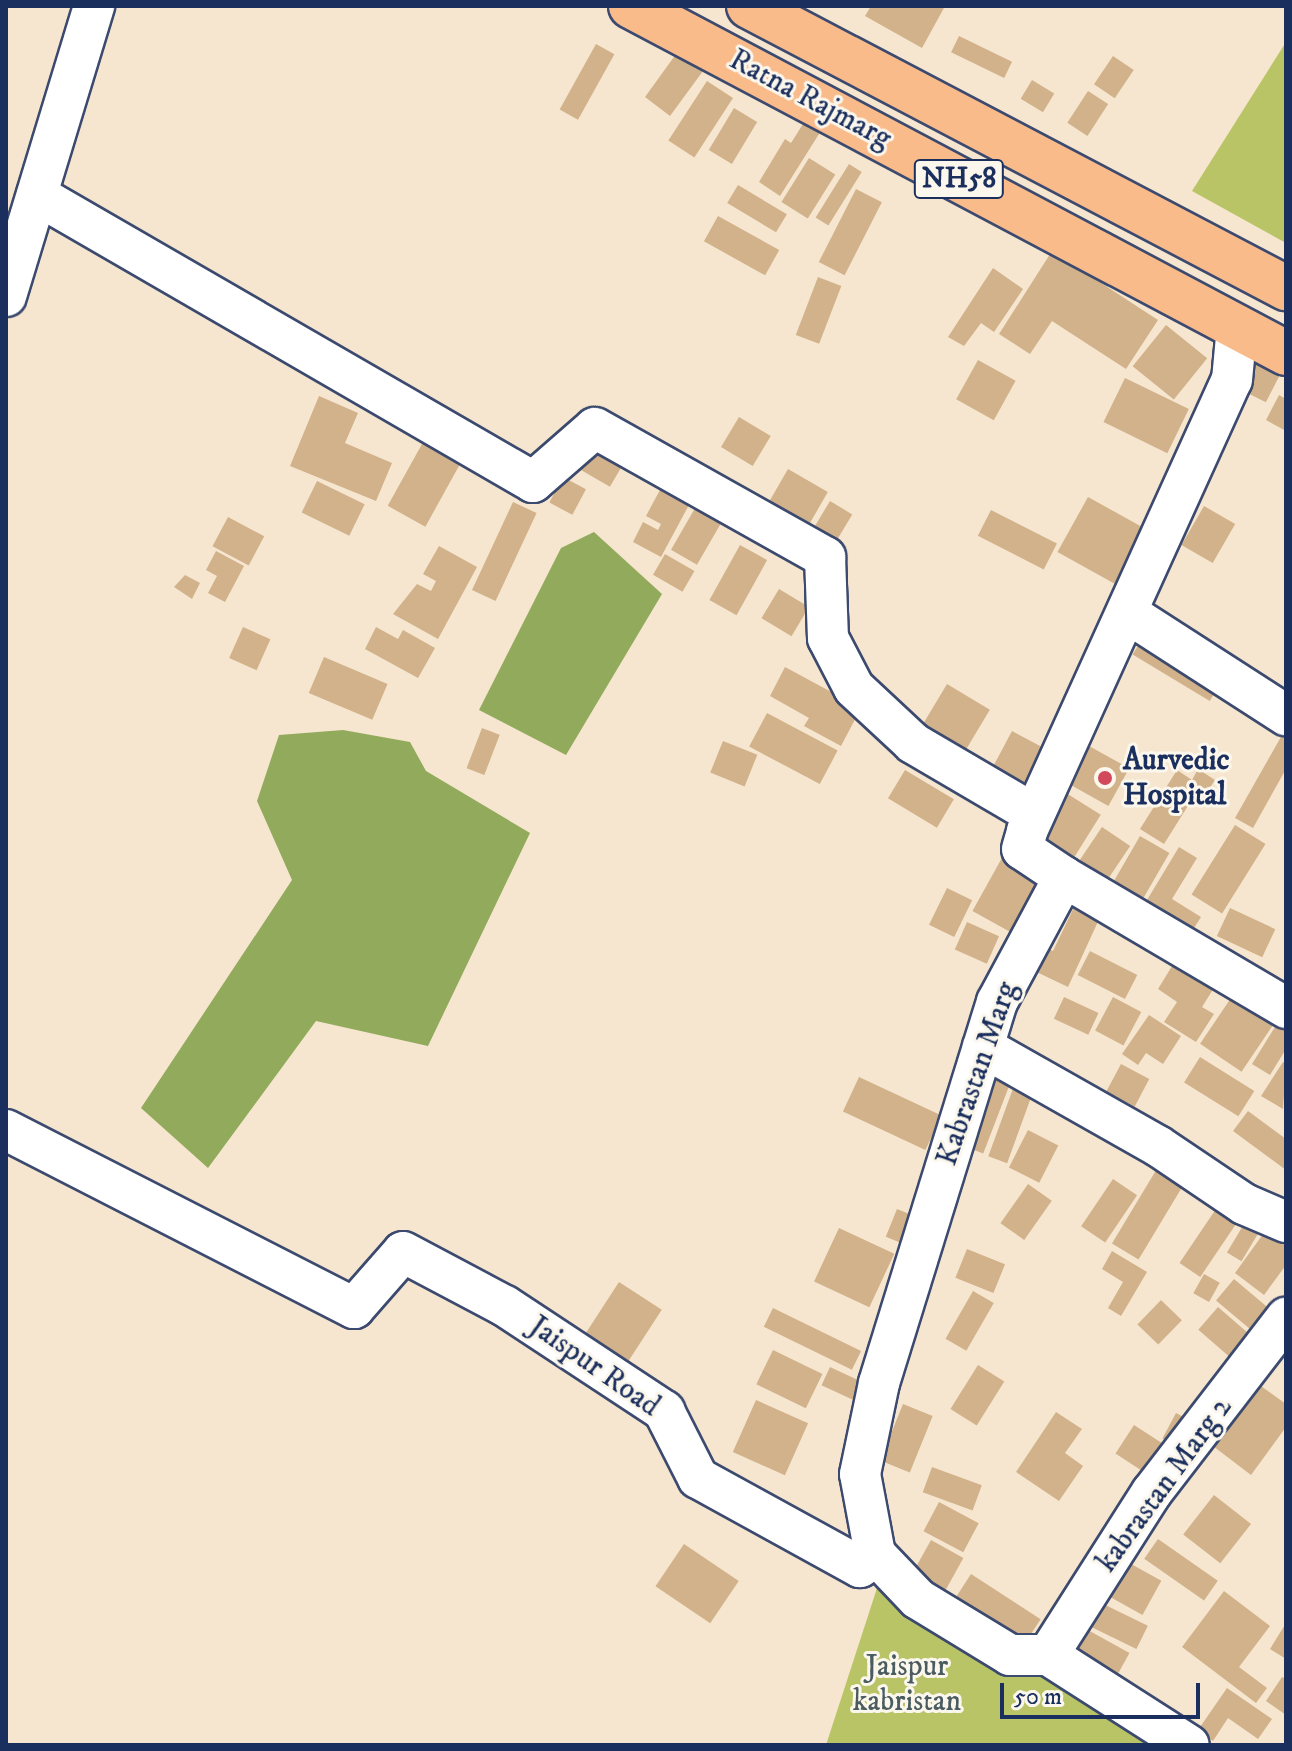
<!DOCTYPE html>
<html>
<head>
<meta charset="utf-8">
<style>
	body { margin:0 }
	#map { position:relative; width:1292px; height:1751px; overflow:hidden; background:#f6e6cf; font-family:"IM FELL DW Pica",serif }
	div>[style] { position:absolute }
	[style*='--x'] { left:calc(var(--x)*1px); top:calc(var(--y)*1px); width:calc(var(--w)*1px); rotate:calc(var(--a)*1deg) }
	.green>* { inset:0; background:#b9c466 }
	.forest>* { inset:0; background:#92aa5b }
	.building>* { inset:0; background:#d1b28a; transform-origin:0 0 }
	.roads { filter:drop-shadow(2px 0 #3c4a6f) drop-shadow(-2px 0 #3c4a6f) drop-shadow(0 2px #3c4a6f) drop-shadow(0 -2px #3c4a6f) }
	.minor>* { height:40px; margin:-20px; padding:0 20px; transform-origin:20px; border-radius:20px; background:#fff }
	.highway>* { height:44px; margin:-22px; padding:0 22px; transform-origin:22px; border-radius:22px; background:#fabb8b }
	.dots>* { width:22px; height:22px; translate:-50% -50%; box-sizing:border-box; border:4px solid #fbf7ec; border-radius:50% }
	span { translate:-50% -50%; white-space:nowrap; text-align:center; line-height:1.15; -webkit-text-stroke:6px #fbf7ec; paint-order:stroke }
	.shield-label span { padding:2px 6px; background:#fbf7ec; border:2px solid; border-radius:6px; -webkit-text-stroke-width:0 }
	.shield-label { font-size:28px; color:#1b2f5e; font-weight:700 }
	.street-label { font-size:30px; color:#1b2f5e }
	.poi-label { font-size:30px; color:#1b2f5e; font-weight:700 }
	.left { translate:0 -50%; text-align:left }
	.park-label { font-size:30px; color:#4a5c60 }
	.frame { position:absolute; inset:0; border:8px solid #1b2f5e; pointer-events:none }
	.scale { position:absolute; left:1000px; top:1683px; width:200px; height:36px; box-sizing:border-box; border:4px solid #1b2f5e; border-top:0; padding-left:10px; font-size:24px; line-height:28px; white-space:nowrap; color:#1b2f5e; -webkit-text-stroke:6px #fbf7ec; paint-order:stroke }
</style>
</head>
<body>
<div id="map">
	<div class="green">
		<i style="clip-path:polygon(1286px 42px,1286px 243px,1192px 191px)"></i>
		<i style="clip-path:polygon(879px 1582px,1067px 1673px,1179px 1745px,826px 1745px)"></i>
	</div>
	<div class="forest">
		<i style="clip-path:polygon(594px 532px,662px 594px,566px 755px,479px 710px,561px 548px)"></i>
		<i style="clip-path:polygon(343px 730px,410px 742px,426px 771px,530px 833px,428px 1046px,316px 1021px,208px 1168px,141px 1108px,292px 880px,257px 801px,279px 735px)"></i>
	</div>
	<div class="building">
		<i style="clip-path:polygon(871px 6px,945px 6px,922px 48px,865px 16px)"></i>
		<i style="left:959px;top:36px;width:59px;height:18px;rotate:26deg"></i>
		<i style="clip-path:polygon(684px 43px,690px 61px,703px 71px,670px 116px,645px 97px)"></i>
		<i style="left:596px;top:44px;width:21px;height:75px;rotate:29deg"></i>
		<i style="left:1113px;top:56px;width:25px;height:34px;rotate:34deg"></i>
		<i style="left:1032px;top:80px;width:26px;height:22px;rotate:31deg"></i>
		<i style="left:707px;top:81px;width:31px;height:71px;rotate:33deg"></i>
		<i style="left:1088px;top:91px;width:24px;height:38px;rotate:33deg"></i>
		<i style="left:734px;top:108px;width:27px;height:49px;rotate:31deg"></i>
		<i style="clip-path:polygon(808px 116px,824px 126px,780px 196px,759px 182px,785px 139px,791px 143px)"></i>
		<i style="left:809px;top:158px;width:31px;height:52px;rotate:32deg"></i>
		<i style="left:849px;top:164px;width:15px;height:63px;rotate:32deg"></i>
		<i style="left:738px;top:185px;width:57px;height:21px;rotate:31deg"></i>
		<i style="left:856px;top:189px;width:29px;height:82px;rotate:27deg"></i>
		<i style="left:718px;top:216px;width:70px;height:29px;rotate:29deg"></i>
		<i style="clip-path:polygon(1052px 251px,1158px 320px,1126px 369px,1052px 321px,1030px 354px,999px 334px)"></i>
		<i style="clip-path:polygon(993px 268px,1023px 289px,994px 332px,981px 323px,964px 346px,948px 337px)"></i>
		<i style="left:818px;top:277px;width:25px;height:62px;rotate:21deg"></i>
		<i style="left:1166px;top:325px;width:53px;height:53px;rotate:39deg"></i>
		<i style="left:1260px;top:350px;width:29px;height:44px;rotate:27deg"></i>
		<i style="left:978px;top:360px;width:43px;height:45px;rotate:29deg"></i>
		<i style="left:1125px;top:378px;width:71px;height:49px;rotate:26deg"></i>
		<i style="clip-path:polygon(1279px 395px,1286px 399px,1286px 431px,1266px 420px)"></i>
		<i style="clip-path:polygon(319px 396px,358px 413px,345px 443px,392px 463px,376px 501px,290px 466px)"></i>
		<i style="left:739px;top:417px;width:37px;height:35px;rotate:31deg"></i>
		<i style="left:427px;top:435px;width:43px;height:81px;rotate:29deg"></i>
		<i style="left:596px;top:443px;width:34px;height:31px;rotate:30deg"></i>
		<i style="left:788px;top:469px;width:46px;height:43px;rotate:30deg"></i>
		<i style="left:563px;top:477px;width:26px;height:29px;rotate:28deg"></i>
		<i style="left:317px;top:481px;width:53px;height:35px;rotate:26deg"></i>
		<i style="clip-path:polygon(661px 488px,690px 503px,661px 557px,633px 542px,643px 522px,658px 530px,661px 524px,646px 516px)"></i>
		<i style="left:1088px;top:497px;width:68px;height:63px;rotate:29deg"></i>
		<i style="left:830px;top:501px;width:26px;height:35px;rotate:31deg"></i>
		<i style="left:513px;top:502px;width:26px;height:97px;rotate:25deg"></i>
		<i style="left:698px;top:503px;width:30px;height:54px;rotate:30deg"></i>
		<i style="left:1204px;top:506px;width:36px;height:45px;rotate:30deg"></i>
		<i style="left:991px;top:510px;width:74px;height:29px;rotate:27deg"></i>
		<i style="left:228px;top:517px;width:41px;height:33px;rotate:28deg"></i>
		<i style="left:740px;top:545px;width:31px;height:63px;rotate:29deg"></i>
		<i style="clip-path:polygon(439px 546px,477px 567px,438px 639px,393px 614px,417px 584px,431px 591px,436px 581px,423px 574px)"></i>
		<i style="clip-path:polygon(216px 551px,244px 566px,225px 602px,208px 593px,217px 576px,206px 570px)"></i>
		<i style="left:665px;top:554px;width:34px;height:24px;rotate:30deg"></i>
		<i style="clip-path:polygon(185px 575px,200px 583px,192px 599px,174px 587px)"></i>
		<i style="left:779px;top:589px;width:35px;height:34px;rotate:31deg"></i>
		<i style="left:243px;top:627px;width:30px;height:34px;rotate:24deg"></i>
		<i style="clip-path:polygon(376px 627px,398px 639px,403px 630px,435px 648px,418px 678px,365px 649px)"></i>
		<i style="left:1145px;top:634px;width:90px;height:24px;rotate:31deg"></i>
		<i style="left:324px;top:657px;width:69px;height:39px;rotate:23deg"></i>
		<i style="clip-path:polygon(785px 667px,861px 708px,841px 746px,804px 726px,809px 718px,770px 696px)"></i>
		<i style="left:947px;top:684px;width:50px;height:55px;rotate:31deg"></i>
		<i style="left:767px;top:713px;width:80px;height:38px;rotate:28deg"></i>
		<i style="left:482px;top:728px;width:19px;height:43px;rotate:21deg"></i>
		<i style="clip-path:polygon(1286px 728px,1286px 769px,1253px 828px,1235px 818px)"></i>
		<i style="left:1012px;top:731px;width:42px;height:47px;rotate:28deg"></i>
		<i style="left:723px;top:741px;width:37px;height:34px;rotate:22deg"></i>
		<i style="left:1089px;top:746px;width:46px;height:43px;rotate:29deg"></i>
		<i style="clip-path:polygon(1198px 769px,1215px 780px,1198px 806px,1191px 801px,1164px 844px,1140px 829px,1177px 770px,1192px 780px)"></i>
		<i style="left:905px;top:770px;width:57px;height:33px;rotate:31deg"></i>
		<i style="left:1066px;top:793px;width:41px;height:56px;rotate:32deg"></i>
		<i style="left:1235px;top:825px;width:36px;height:82px;rotate:32deg"></i>
		<i style="left:1102px;top:827px;width:34px;height:43px;rotate:34deg"></i>
		<i style="left:1140px;top:836px;width:34px;height:57px;rotate:30deg"></i>
		<i style="clip-path:polygon(1179px 847px,1197px 858px,1172px 899px,1201px 917px,1191px 933px,1144px 905px)"></i>
		<i style="left:1003px;top:856px;width:57px;height:63px;rotate:29deg"></i>
		<i style="left:947px;top:888px;width:28px;height:41px;rotate:26deg"></i>
		<i style="clip-path:polygon(1076px 903px,1101px 915px,1068px 987px,1024px 966px,1035px 943px,1053px 951px)"></i>
		<i style="left:1230px;top:908px;width:50px;height:31px;rotate:25deg"></i>
		<i style="left:967px;top:922px;width:35px;height:30px;rotate:24deg"></i>
		<i style="left:1090px;top:951px;width:53px;height:27px;rotate:27deg"></i>
		<i style="clip-path:polygon(1177px 958px,1217px 983px,1202px 1007px,1214px 1014px,1196px 1042px,1164px 1022px,1177px 1002px,1158px 989px)"></i>
		<i style="left:1237px;top:989px;width:50px;height:66px;rotate:34deg"></i>
		<i style="left:1064px;top:997px;width:38px;height:24px;rotate:25deg"></i>
		<i style="left:1113px;top:997px;width:32px;height:38px;rotate:28deg"></i>
		<i style="clip-path:polygon(1149px 1015px,1181px 1036px,1163px 1064px,1146px 1053px,1138px 1065px,1122px 1054px)"></i>
		<i style="clip-path:polygon(1278px 1022px,1286px 1026px,1286px 1049px,1270px 1075px,1252px 1064px)"></i>
		<i style="left:1200px;top:1057px;width:64px;height:30px;rotate:32deg"></i>
		<i style="clip-path:polygon(1283px 1062px,1286px 1064px,1283px 1109px,1261px 1096px)"></i>
		<i style="left:1121px;top:1064px;width:32px;height:31px;rotate:28deg"></i>
		<i style="left:990px;top:1066px;width:25px;height:84px;rotate:21deg"></i>
		<i style="left:859px;top:1077px;width:91px;height:38px;rotate:25deg"></i>
		<i style="left:1015px;top:1083px;width:20px;height:78px;rotate:20deg"></i>
		<i style="clip-path:polygon(1248px 1111px,1286px 1139px,1286px 1170px,1233px 1131px)"></i>
		<i style="left:1028px;top:1130px;width:34px;height:42px;rotate:27deg"></i>
		<i style="left:1164px;top:1157px;width:31px;height:101px;rotate:31deg"></i>
		<i style="left:1113px;top:1179px;width:29px;height:57px;rotate:34deg"></i>
		<i style="left:1028px;top:1184px;width:29px;height:48px;rotate:35deg"></i>
		<i style="left:1222px;top:1200px;width:25px;height:76px;rotate:34deg"></i>
		<i style="left:897px;top:1209px;width:24px;height:30px;rotate:22deg"></i>
		<i style="left:1247px;top:1219px;width:17px;height:39px;rotate:31deg"></i>
		<i style="left:839px;top:1228px;width:61px;height:59px;rotate:25deg"></i>
		<i style="clip-path:polygon(1266px 1230px,1286px 1245px,1286px 1265px,1264px 1295px,1235px 1273px)"></i>
		<i style="left:967px;top:1249px;width:41px;height:31px;rotate:22deg"></i>
		<i style="clip-path:polygon(1112px 1251px,1147px 1272px,1121px 1316px,1108px 1308px,1123px 1282px,1102px 1269px)"></i>
		<i style="left:1204px;top:1274px;width:18px;height:22px;rotate:29deg"></i>
		<i style="left:1234px;top:1279px;width:56px;height:28px;rotate:40deg"></i>
		<i style="left:619px;top:1282px;width:51px;height:65px;rotate:33deg"></i>
		<i style="left:973px;top:1291px;width:24px;height:55px;rotate:30deg"></i>
		<i style="left:1161px;top:1300px;width:29px;height:34px;rotate:44deg"></i>
		<i style="left:1218px;top:1307px;width:50px;height:30px;rotate:41deg"></i>
		<i style="left:773px;top:1308px;width:98px;height:21px;rotate:26deg"></i>
		<i style="left:773px;top:1350px;width:55px;height:38px;rotate:26deg"></i>
		<i style="left:978px;top:1365px;width:31px;height:52px;rotate:32deg"></i>
		<i style="left:830px;top:1367px;width:35px;height:20px;rotate:25deg"></i>
		<i style="clip-path:polygon(1254px 1381px,1286px 1404px,1286px 1427px,1251px 1475px,1209px 1443px)"></i>
		<i style="left:756px;top:1400px;width:57px;height:57px;rotate:24deg"></i>
		<i style="left:903px;top:1404px;width:32px;height:61px;rotate:22deg"></i>
		<i style="clip-path:polygon(1056px 1412px,1082px 1429px,1065px 1453px,1083px 1466px,1059px 1501px,1016px 1472px)"></i>
		<i style="left:1176px;top:1413px;width:17px;height:29px;rotate:28deg"></i>
		<i style="left:1134px;top:1425px;width:42px;height:34px;rotate:33deg"></i>
		<i style="left:932px;top:1467px;width:53px;height:27px;rotate:20deg"></i>
		<i style="left:1214px;top:1495px;width:47px;height:50px;rotate:38deg"></i>
		<i style="left:939px;top:1502px;width:45px;height:33px;rotate:28deg"></i>
		<i style="left:1158px;top:1539px;width:73px;height:24px;rotate:35deg"></i>
		<i style="left:931px;top:1540px;width:37px;height:38px;rotate:29deg"></i>
		<i style="left:684px;top:1544px;width:66px;height:51px;rotate:34deg"></i>
		<i style="left:1122px;top:1559px;width:45px;height:39px;rotate:29deg"></i>
		<i style="left:971px;top:1574px;width:83px;height:28px;rotate:33deg"></i>
		<i style="clip-path:polygon(1224px 1591px,1270px 1626px,1239px 1667px,1267px 1688px,1256px 1703px,1182px 1647px)"></i>
		<i style="left:1093px;top:1599px;width:61px;height:26px;rotate:26deg"></i>
		<i style="clip-path:polygon(1286px 1623px,1286px 1659px,1270px 1649px)"></i>
		<i style="left:1077px;top:1624px;width:60px;height:30px;rotate:29deg"></i>
		<i style="clip-path:polygon(1282px 1677px,1286px 1679px,1286px 1715px,1266px 1701px)"></i>
		<i style="clip-path:polygon(1227px 1688px,1272px 1719px,1258px 1739px,1228px 1718px,1213px 1741px,1198px 1730px)"></i>
	</div>
	<div class="roads">
		<div class="minor">
			<i style="--x:37;--y:195;--w:573;--a:30.05"></i>
			<i style="--x:533;--y:482;--w:82;--a:-41.1"></i>
			<i style="--x:595;--y:428;--w:264;--a:29.3"></i>
			<i style="--x:825;--y:557;--w:81;--a:87.9"></i>
			<i style="--x:828;--y:638;--w:56;--a:62.5"></i>
			<i style="--x:854;--y:688;--w:81;--a:43"></i>
			<i style="--x:913;--y:743;--w:140;--a:30.4"></i>
			<i style="--x:6;--y:296;--w:303;--a:-73.1"></i>
			<i style="--x:1129;--y:614;--w:187;--a:32.8"></i>
			<i style="--x:1064;--y:877;--w:258;--a:30.5"></i>
			<i style="--x:983;--y:1047;--w:201;--a:29.5"></i>
			<i style="--x:1158;--y:1146;--w:104;--a:34"></i>
			<i style="--x:1244;--y:1204;--w:46;--a:23.2"></i>
			<i style="--x:6;--y:1130;--w:391;--a:27.1"></i>
			<i style="--x:354;--y:1308;--w:74;--a:-48.8"></i>
			<i style="--x:403;--y:1252;--w:115;--a:27.9"></i>
			<i style="--x:505;--y:1306;--w:191;--a:33.4"></i>
			<i style="--x:664;--y:1411;--w:75;--a:63.1"></i>
			<i style="--x:698;--y:1478;--w:185;--a:28.8"></i>
			<i style="--x:860;--y:1567;--w:20;--a:-41"></i>
			<i style="--x:875;--y:1554;--w:62;--a:46.3"></i>
			<i style="--x:918;--y:1599;--w:108;--a:31.3"></i>
			<i style="--x:1010;--y:1655;--w:38;--a:0"></i>
			<i style="--x:1048;--y:1655;--w:167;--a:32.6"></i>
			<i style="--x:875;--y:1554;--w:81;--a:-100.6"></i>
			<i style="--x:860;--y:1474;--w:93;--a:-78.2"></i>
			<i style="--x:879;--y:1383;--w:399;--a:-72.8"></i>
			<i style="--x:997;--y:1002;--w:142;--a:-61.8"></i>
			<i style="--x:1064;--y:877;--w:50;--a:-146.3"></i>
			<i style="--x:1022;--y:849;--w:19;--a:-74"></i>
			<i style="--x:1027;--y:831;--w:495;--a:-65.6"></i>
			<i style="--x:1232;--y:380;--w:54;--a:-84.7"></i>
			<i style="--x:1048;--y:1655;--w:193;--a:-57.5"></i>
			<i style="--x:1152;--y:1492;--w:220;--a:-52.4"></i>
		</div>
		<div class="highway">
			<i style="--x:631;--y:6;--w:741;--a:27.91"></i>
			<i style="--x:749;--y:6;--w:607;--a:27.71"></i>
		</div>
	</div>
	<div class="dots">
		<i style="left:1105px;top:778px;background:#d1495b"></i>
	</div>
	<div class="shield-label">
		<span style="left:959px;top:179px">NH58</span>
	</div>
	<div class="street-label">
		<span style="left:810px;top:100px;rotate:28deg">Ratna Rajmarg</span>
		<span style="left:978px;top:1074px;rotate:-71deg">Kabrastan Marg</span>
		<span style="left:594px;top:1367px;rotate:35deg">Jaispur Road</span>
		<span style="left:1165px;top:1485px;rotate:-54deg">kabrastan Marg 2</span>
	</div>
	<div class="poi-label">
		<span class="left" style="left:1123px;top:778px">Aurvedic<br>Hospital</span>
	</div>
	<div class="park-label">
		<span style="left:907px;top:1684px">Jaispur<br>kabristan</span>
	</div>
	<div class="frame"></div>
	<div class="scale">50 m</div>
</div>
</body>
</html>
